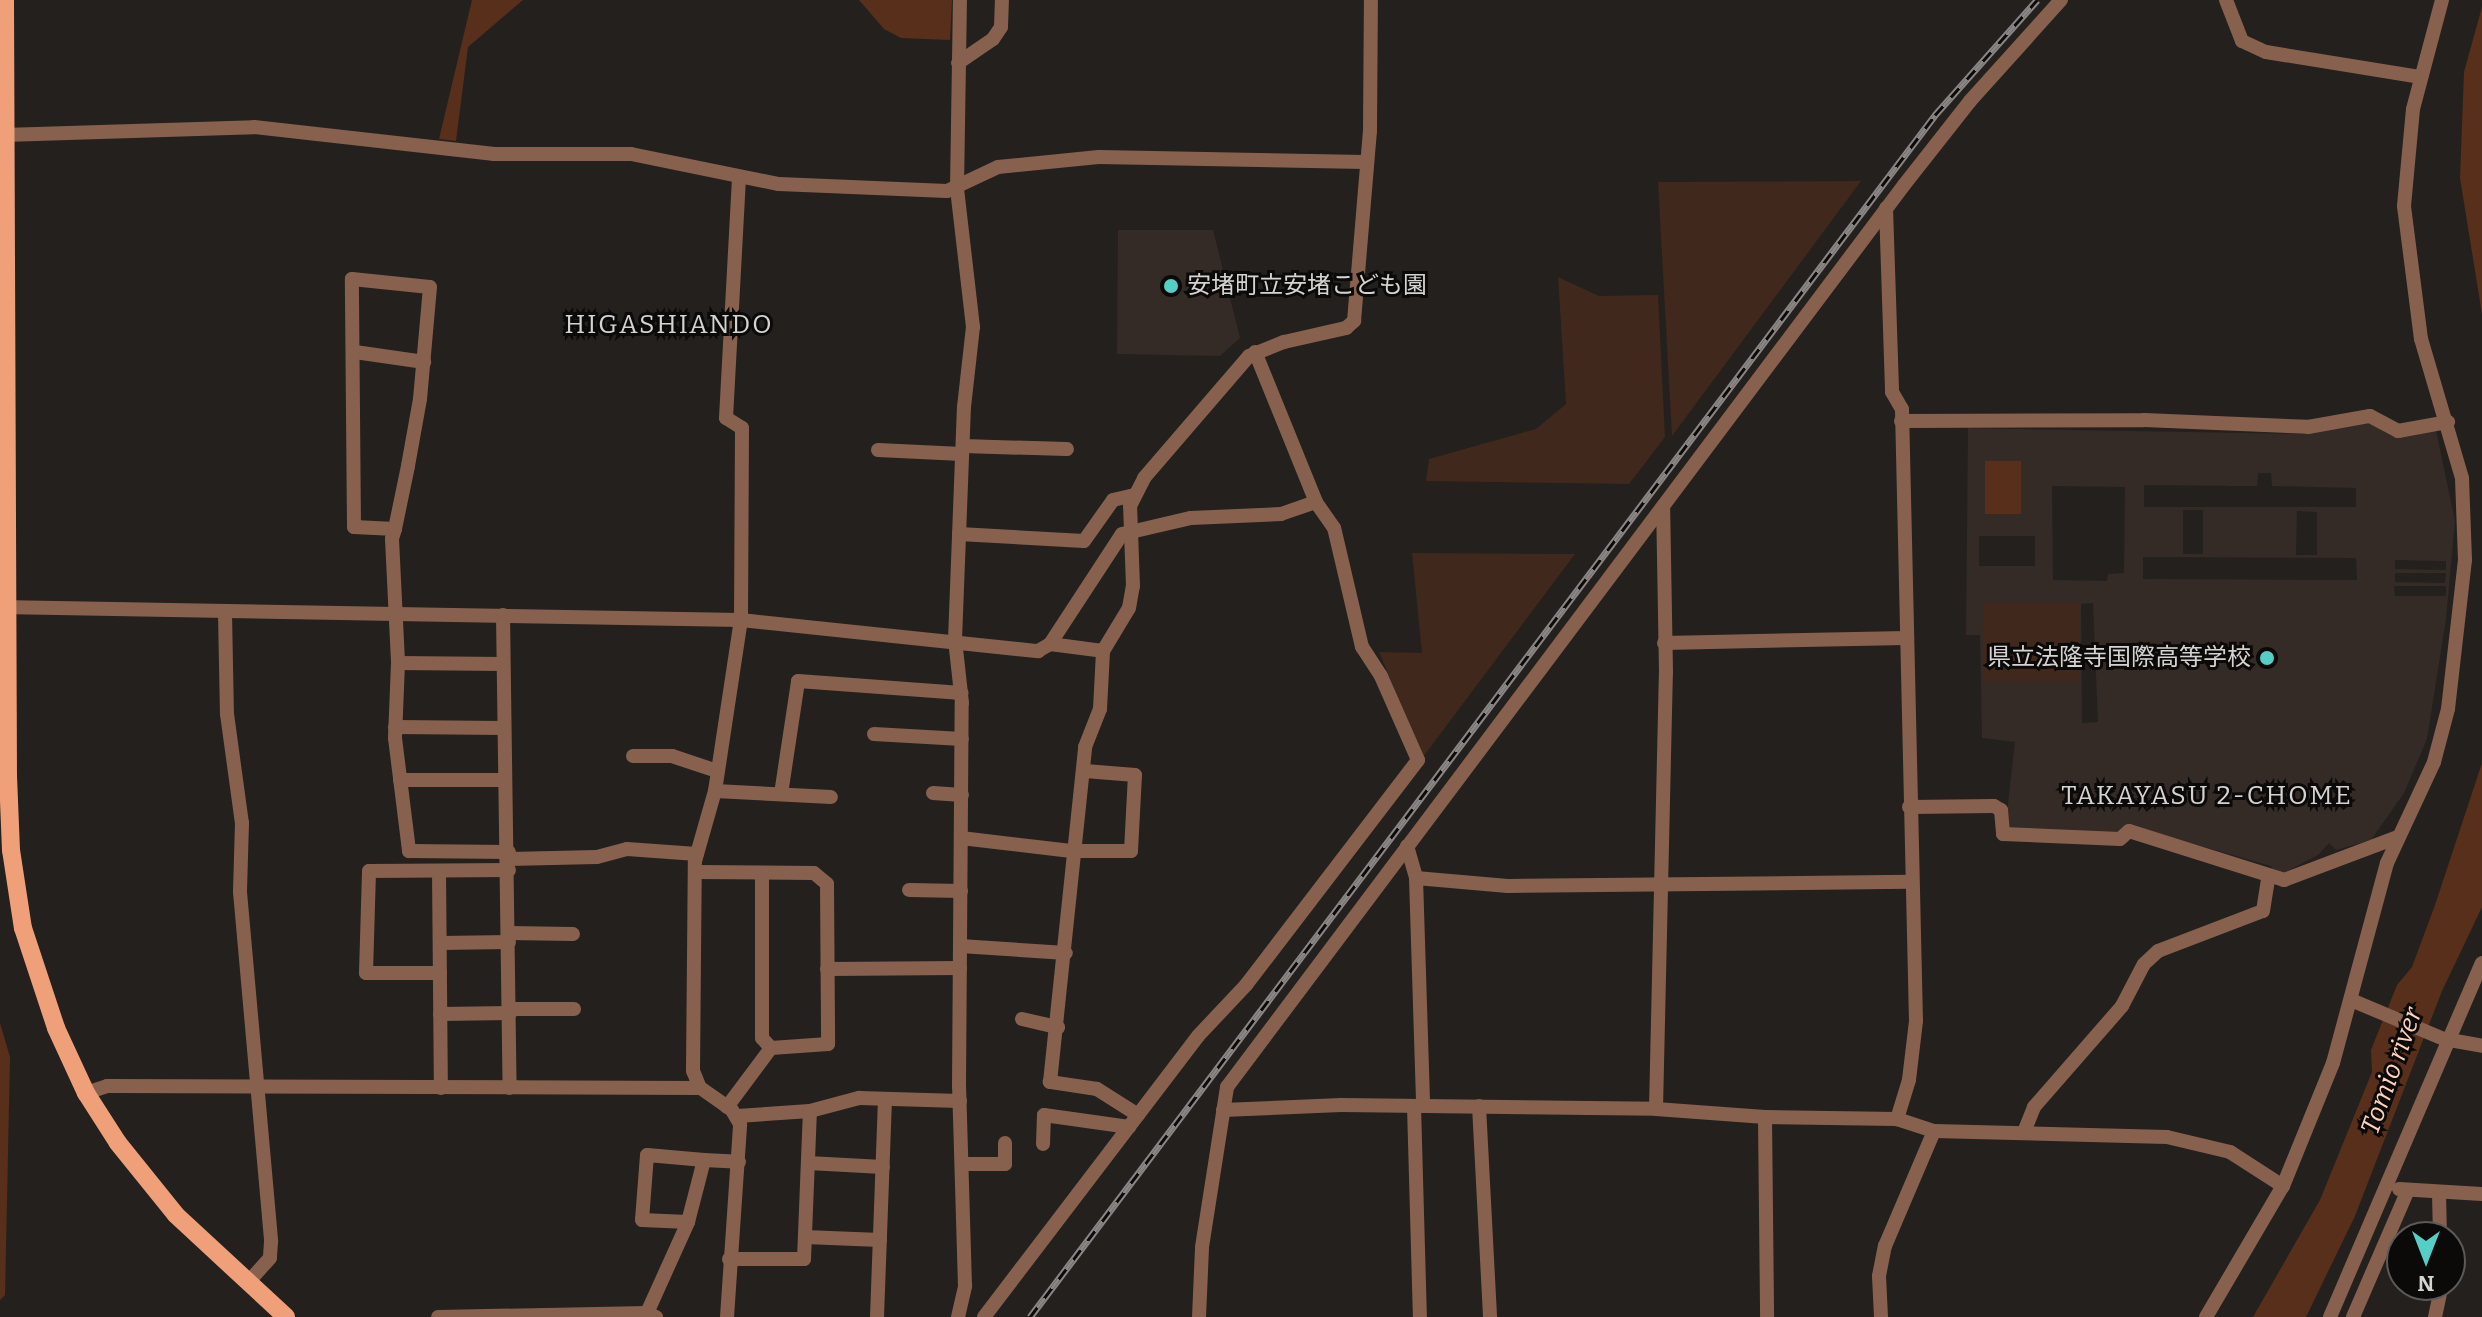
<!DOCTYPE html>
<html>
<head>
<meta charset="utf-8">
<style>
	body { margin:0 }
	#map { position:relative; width:2482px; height:1317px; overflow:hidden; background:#24201e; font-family:Bitter,"Noto Sans JP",serif }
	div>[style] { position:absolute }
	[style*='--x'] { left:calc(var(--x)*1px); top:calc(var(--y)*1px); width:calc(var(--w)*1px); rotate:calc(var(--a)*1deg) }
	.built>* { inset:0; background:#342a26 }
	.green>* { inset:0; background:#40281c; transform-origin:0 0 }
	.water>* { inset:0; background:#582f1a; transform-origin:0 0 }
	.minor>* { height:14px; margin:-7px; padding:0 7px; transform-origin:7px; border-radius:7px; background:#87614e }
	.major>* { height:18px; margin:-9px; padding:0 9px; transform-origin:9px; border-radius:9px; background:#efa079 }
	.rail>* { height:7px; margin-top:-3.5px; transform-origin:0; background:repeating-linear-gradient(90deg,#0c0a09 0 12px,#8a8685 0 24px); box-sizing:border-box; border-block:2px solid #8a8685 }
	.dots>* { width:22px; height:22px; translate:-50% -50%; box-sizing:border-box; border:4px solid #0c0a09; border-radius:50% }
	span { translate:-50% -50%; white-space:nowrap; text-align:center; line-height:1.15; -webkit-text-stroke:6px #0c0a09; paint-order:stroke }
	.poi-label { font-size:24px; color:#d5d2d1 }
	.left { translate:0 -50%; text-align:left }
	.right { translate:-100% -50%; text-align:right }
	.neighbourhood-label { font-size:26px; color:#d5d2d1; letter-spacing:2px }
	.water-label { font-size:26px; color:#fed1bb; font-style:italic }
	.north { position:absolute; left:2386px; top:1221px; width:80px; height:80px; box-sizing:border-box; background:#0c0a09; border:2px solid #5c5a59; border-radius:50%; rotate:180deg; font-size:22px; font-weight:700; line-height:32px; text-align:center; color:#d5d2d1 }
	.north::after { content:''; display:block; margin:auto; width:28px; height:36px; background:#55cec5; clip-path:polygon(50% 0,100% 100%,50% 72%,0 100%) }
</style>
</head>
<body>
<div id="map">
	<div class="built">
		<i style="clip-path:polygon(1118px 230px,1213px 230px,1240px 338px,1220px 356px,1117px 354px)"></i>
		<i style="clip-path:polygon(evenodd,2369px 421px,2436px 430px,2455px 521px,2446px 619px,2427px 739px,2404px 793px,2371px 840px,2336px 850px,2329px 843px,2318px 855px,2276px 877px,2271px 866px,2128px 825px,2113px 834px,2005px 830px,2015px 742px,1982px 738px,1980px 635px,1966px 635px,1968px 428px,2305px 434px,2369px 421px,2258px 473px,2271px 473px,2272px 486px,2356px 488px,2356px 507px,2144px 507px,2144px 485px,2257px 486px,2258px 473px,2369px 421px,2052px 486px,2125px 487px,2124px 573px,2108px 574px,2107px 581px,2053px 580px,2052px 486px,2369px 421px,2183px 510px,2203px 510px,2203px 554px,2183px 554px,2183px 510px,2369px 421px,2297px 511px,2317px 512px,2317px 555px,2296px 555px,2297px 511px,2369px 421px,1979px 536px,2035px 536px,2035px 566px,1979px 566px,1979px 536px,2369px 421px,2143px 557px,2356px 558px,2357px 580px,2143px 579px,2143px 557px,2369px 421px,2395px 560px,2446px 561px,2446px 570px,2395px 569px,2395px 560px,2369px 421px,2446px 573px,2445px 583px,2395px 582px,2395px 573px,2446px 573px,2369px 421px,2394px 586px,2446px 586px,2446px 596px,2395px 596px,2394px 586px,2369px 421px,2093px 603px,2098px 722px,2082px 723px,2081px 604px,2093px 603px)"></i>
	</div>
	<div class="green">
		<i style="clip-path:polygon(1861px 181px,1672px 436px,1658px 182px)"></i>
		<i style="clip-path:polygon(1558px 277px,1599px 296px,1658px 295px,1665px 437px,1629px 484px,1426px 481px,1429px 459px,1536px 429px,1566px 404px)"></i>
		<i style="clip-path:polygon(1412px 553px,1575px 554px,1423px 757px,1379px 652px,1422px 653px)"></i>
		<i style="left:1983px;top:603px;width:97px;height:78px"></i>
	</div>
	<div class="water">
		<i style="clip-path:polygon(472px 0,523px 0,468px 47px,456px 141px,439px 139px)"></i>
		<i style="clip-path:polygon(859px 0,952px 0,950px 40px,901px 38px,884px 29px)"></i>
		<i style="clip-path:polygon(2482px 7px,2482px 314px,2460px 178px,2464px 72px)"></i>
		<i style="left:1985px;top:461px;width:36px;height:53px"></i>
		<i style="clip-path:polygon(2482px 763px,2482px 907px,2442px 991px,2355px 1216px,2306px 1317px,2253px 1317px,2320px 1200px,2372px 1072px,2371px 1050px,2397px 985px,2412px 967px,2435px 905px)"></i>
		<i style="clip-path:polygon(0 1023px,10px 1057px,5px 1295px,0 1300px)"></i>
	</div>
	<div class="minor">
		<i style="--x:2226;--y:0;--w:44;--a:68.7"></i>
		<i style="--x:2242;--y:41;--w:26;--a:25"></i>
		<i style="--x:2266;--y:52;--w:157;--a:9.2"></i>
		<i style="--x:958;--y:63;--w:42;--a:-34.4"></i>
		<i style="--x:993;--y:39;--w:14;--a:-56"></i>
		<i style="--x:1001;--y:27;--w:27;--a:-88"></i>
		<i style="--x:4;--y:135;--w:250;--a:-1.8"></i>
		<i style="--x:254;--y:127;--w:242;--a:6.4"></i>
		<i style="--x:494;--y:154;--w:137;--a:0"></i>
		<i style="--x:631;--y:154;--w:151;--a:11.5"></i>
		<i style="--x:779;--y:184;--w:168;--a:2.4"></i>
		<i style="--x:947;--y:191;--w:56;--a:-25.2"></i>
		<i style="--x:998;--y:167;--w:101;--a:-5.7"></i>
		<i style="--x:1099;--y:157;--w:266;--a:1.1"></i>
		<i style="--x:1886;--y:208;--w:184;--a:88.1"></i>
		<i style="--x:1892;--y:392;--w:20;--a:60"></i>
		<i style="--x:1902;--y:409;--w:612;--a:88.69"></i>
		<i style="--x:1916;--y:1021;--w:59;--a:96.8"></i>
		<i style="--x:1909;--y:1080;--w:41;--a:107.1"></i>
		<i style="--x:355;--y:352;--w:70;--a:8.2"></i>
		<i style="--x:1901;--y:421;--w:243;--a:-0.2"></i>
		<i style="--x:2144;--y:420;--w:164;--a:2.4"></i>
		<i style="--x:2308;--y:427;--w:63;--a:-10.1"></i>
		<i style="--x:2370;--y:416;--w:32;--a:28"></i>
		<i style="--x:2398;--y:431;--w:51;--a:-10.2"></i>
		<i style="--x:963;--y:446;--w:104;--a:1.7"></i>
		<i style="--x:878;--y:450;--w:84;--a:2.7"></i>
		<i style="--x:395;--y:529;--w:41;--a:-177.2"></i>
		<i style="--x:354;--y:527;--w:248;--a:-90.5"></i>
		<i style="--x:352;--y:279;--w:78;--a:5.9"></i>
		<i style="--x:430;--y:287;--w:112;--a:95.1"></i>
		<i style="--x:420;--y:399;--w:68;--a:100.2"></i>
		<i style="--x:408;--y:466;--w:64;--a:101.7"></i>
		<i style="--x:395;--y:529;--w:10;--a:107"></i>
		<i style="--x:392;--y:539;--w:124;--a:87.2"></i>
		<i style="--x:398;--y:663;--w:75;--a:92.3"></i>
		<i style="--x:395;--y:738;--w:114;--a:82.9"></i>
		<i style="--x:409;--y:851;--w:100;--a:0.6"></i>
		<i style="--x:959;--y:534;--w:125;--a:3.2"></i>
		<i style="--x:1084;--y:541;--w:50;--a:-54.7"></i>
		<i style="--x:1113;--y:500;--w:22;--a:-13"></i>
		<i style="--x:0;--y:607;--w:741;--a:1.01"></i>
		<i style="--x:741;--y:620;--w:299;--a:6"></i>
		<i style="--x:1038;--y:651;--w:14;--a:-30"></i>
		<i style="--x:1050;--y:644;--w:131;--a:-56.8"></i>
		<i style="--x:1122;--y:534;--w:71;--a:-13.1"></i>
		<i style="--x:1191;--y:518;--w:90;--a:-2.5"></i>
		<i style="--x:1281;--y:514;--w:37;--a:-19"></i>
		<i style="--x:225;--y:613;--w:101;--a:88.9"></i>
		<i style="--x:227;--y:714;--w:110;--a:82.2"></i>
		<i style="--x:242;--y:823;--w:69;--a:91.7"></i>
		<i style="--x:240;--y:892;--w:351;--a:84.9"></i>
		<i style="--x:271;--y:1242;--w:16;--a:94"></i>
		<i style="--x:270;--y:1258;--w:31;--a:132"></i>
		<i style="--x:503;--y:615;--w:473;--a:89.2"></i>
		<i style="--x:1664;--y:643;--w:242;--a:-1.2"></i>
		<i style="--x:1050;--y:644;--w:53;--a:7.5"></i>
		<i style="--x:398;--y:663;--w:105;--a:0.5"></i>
		<i style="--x:395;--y:727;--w:109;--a:0.5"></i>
		<i style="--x:874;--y:734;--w:88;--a:3.3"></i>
		<i style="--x:633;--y:756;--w:39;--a:0"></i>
		<i style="--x:672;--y:756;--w:47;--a:18.4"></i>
		<i style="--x:400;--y:780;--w:104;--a:0"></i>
		<i style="--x:715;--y:791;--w:116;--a:3"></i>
		<i style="--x:933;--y:793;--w:29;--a:4"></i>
		<i style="--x:781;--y:794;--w:114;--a:-81.4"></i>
		<i style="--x:798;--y:681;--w:164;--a:4.2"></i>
		<i style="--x:1909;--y:807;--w:85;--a:-0.7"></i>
		<i style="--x:1994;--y:806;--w:8;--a:30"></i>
		<i style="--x:2001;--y:810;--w:24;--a:85"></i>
		<i style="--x:2003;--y:834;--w:117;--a:2.4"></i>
		<i style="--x:2120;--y:839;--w:12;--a:-42"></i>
		<i style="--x:2129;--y:831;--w:163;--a:17.5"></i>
		<i style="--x:2284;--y:880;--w:122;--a:-20.7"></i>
		<i style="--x:961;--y:838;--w:111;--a:6.7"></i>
		<i style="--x:1071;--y:851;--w:60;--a:0"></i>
		<i style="--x:1131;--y:851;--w:76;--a:-87"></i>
		<i style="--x:1135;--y:775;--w:50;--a:-175.4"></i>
		<i style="--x:1407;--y:846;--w:33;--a:74"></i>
		<i style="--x:1416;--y:878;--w:228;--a:88.2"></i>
		<i style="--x:509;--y:859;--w:88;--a:-1.3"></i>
		<i style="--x:597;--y:857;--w:31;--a:-15"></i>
		<i style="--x:627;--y:849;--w:70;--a:4.1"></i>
		<i style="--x:439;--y:871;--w:217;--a:89.5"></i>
		<i style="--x:695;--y:872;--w:119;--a:0.5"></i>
		<i style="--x:814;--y:873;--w:17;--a:40"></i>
		<i style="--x:827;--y:884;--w:160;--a:89.6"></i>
		<i style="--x:828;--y:1044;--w:57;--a:176"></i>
		<i style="--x:771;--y:1048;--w:13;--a:-132"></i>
		<i style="--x:762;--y:1038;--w:165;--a:-90"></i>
		<i style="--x:1416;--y:878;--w:92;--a:5"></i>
		<i style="--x:1508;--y:886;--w:402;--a:-0.6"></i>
		<i style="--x:909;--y:890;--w:52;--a:1.1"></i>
		<i style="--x:509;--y:933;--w:64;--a:0.9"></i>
		<i style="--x:440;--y:943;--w:69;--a:-0.8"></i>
		<i style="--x:960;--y:946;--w:106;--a:3.8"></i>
		<i style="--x:827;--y:969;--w:133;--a:-0.4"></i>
		<i style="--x:440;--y:973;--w:74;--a:180"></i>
		<i style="--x:366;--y:973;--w:102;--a:-88.3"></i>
		<i style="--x:369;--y:871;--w:140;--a:-0.4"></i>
		<i style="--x:2351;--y:1000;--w:101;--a:22.8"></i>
		<i style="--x:2444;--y:1039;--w:39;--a:10"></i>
		<i style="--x:510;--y:1009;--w:64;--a:0"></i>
		<i style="--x:440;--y:1014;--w:70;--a:-0.8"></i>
		<i style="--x:1022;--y:1019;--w:37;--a:13"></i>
		<i style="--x:86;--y:1093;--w:22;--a:-18"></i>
		<i style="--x:107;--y:1086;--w:593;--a:0.19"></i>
		<i style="--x:1414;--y:1106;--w:211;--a:88.4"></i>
		<i style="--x:1479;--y:1106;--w:211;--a:87"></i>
		<i style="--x:727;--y:1107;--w:74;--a:-53.3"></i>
		<i style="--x:1656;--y:1109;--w:437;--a:-88.7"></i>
		<i style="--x:1666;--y:672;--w:166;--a:-91"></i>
		<i style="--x:1223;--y:1110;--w:118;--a:-2.4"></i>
		<i style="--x:1341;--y:1105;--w:315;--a:0.7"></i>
		<i style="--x:1656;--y:1109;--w:109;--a:4.2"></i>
		<i style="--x:1765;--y:1117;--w:132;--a:0.9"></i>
		<i style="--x:1897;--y:1119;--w:39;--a:18"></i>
		<i style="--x:1934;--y:1131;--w:233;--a:1.5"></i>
		<i style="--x:2167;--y:1137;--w:65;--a:13.4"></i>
		<i style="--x:2230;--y:1152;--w:63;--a:32.7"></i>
		<i style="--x:1138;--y:1115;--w:49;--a:-147.6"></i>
		<i style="--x:1097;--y:1089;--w:48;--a:-171.5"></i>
		<i style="--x:1050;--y:1082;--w:337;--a:-84"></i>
		<i style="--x:1085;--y:747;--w:41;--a:-68.5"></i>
		<i style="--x:1100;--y:709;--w:58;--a:-87"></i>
		<i style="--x:1103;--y:651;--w:50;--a:-58.8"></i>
		<i style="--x:1129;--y:608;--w:22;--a:-80"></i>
		<i style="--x:1133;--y:586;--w:80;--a:-92.1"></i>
		<i style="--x:1130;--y:506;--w:31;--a:-63"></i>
		<i style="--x:1144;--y:478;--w:161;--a:-49.3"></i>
		<i style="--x:1249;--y:356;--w:38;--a:-22"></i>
		<i style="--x:1284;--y:342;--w:64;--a:-12.7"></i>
		<i style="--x:1346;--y:328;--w:11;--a:-41"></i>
		<i style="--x:1354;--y:321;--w:191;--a:-85.2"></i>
		<i style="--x:1370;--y:131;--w:131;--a:-89.6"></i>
		<i style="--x:737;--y:1116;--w:73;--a:-3.9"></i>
		<i style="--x:810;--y:1111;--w:51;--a:-14.9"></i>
		<i style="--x:859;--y:1098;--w:101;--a:1.7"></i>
		<i style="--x:1765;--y:1117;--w:200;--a:89.4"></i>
		<i style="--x:2024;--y:1132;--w:27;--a:-68"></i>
		<i style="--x:2034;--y:1107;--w:134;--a:-48.9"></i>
		<i style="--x:2122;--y:1006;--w:47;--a:-62.4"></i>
		<i style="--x:2144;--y:964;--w:19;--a:-43"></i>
		<i style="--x:2158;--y:951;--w:112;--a:-20.9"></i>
		<i style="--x:2263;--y:911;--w:33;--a:-81"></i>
		<i style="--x:1043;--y:1144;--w:29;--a:-88"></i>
		<i style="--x:1044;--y:1115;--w:86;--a:8"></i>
		<i style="--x:704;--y:1160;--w:35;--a:3"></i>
		<i style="--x:808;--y:1163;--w:75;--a:3.1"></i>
		<i style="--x:964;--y:1164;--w:41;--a:0"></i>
		<i style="--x:1005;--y:1164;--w:21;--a:-90"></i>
		<i style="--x:2399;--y:1189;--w:83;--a:3.4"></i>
		<i style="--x:2439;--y:1193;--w:44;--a:88.7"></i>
		<i style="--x:805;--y:1237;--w:75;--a:2.3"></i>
		<i style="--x:729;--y:1259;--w:75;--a:0"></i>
		<i style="--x:804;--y:1259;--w:148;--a:-87.7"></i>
		<i style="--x:647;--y:1313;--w:100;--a:-65.7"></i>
		<i style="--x:688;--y:1222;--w:64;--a:-75.5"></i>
		<i style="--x:704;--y:1160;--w:57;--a:-175"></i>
		<i style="--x:647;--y:1155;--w:65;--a:94.4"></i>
		<i style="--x:642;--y:1220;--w:46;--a:2.5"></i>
		<i style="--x:438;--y:1317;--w:209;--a:-1.1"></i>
		<i style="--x:647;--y:1313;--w:10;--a:24"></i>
		<i style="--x:727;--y:1317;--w:193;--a:-86.1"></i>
		<i style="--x:740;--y:1124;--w:16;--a:-120"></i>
		<i style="--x:732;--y:1110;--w:39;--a:-145"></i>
		<i style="--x:700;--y:1088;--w:18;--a:-112"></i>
		<i style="--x:693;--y:1071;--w:210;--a:-89.5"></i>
		<i style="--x:695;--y:861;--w:73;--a:-74.1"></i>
		<i style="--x:715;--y:791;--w:173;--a:-81.4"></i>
		<i style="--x:741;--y:620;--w:192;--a:-89.7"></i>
		<i style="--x:742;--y:428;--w:19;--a:-148"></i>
		<i style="--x:726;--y:418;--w:240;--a:-86.9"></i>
		<i style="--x:877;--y:1317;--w:218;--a:-87.9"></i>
		<i style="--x:958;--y:1317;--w:32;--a:-77"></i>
		<i style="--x:965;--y:1286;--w:200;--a:-91.7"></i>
		<i style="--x:959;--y:1086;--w:383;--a:-89.6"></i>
		<i style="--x:962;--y:703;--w:63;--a:-96.3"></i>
		<i style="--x:955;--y:640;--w:233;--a:-87.8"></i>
		<i style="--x:964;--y:407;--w:81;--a:-83.6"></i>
		<i style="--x:973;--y:327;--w:140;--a:-96.6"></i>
		<i style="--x:957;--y:188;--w:188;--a:-89.1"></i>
		<i style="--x:984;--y:1317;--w:353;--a:-52.7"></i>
		<i style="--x:1198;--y:1036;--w:70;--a:-46.7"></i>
		<i style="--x:1246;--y:985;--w:283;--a:-52.6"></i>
		<i style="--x:1418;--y:760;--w:92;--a:-113.8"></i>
		<i style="--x:1381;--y:676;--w:35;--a:-123"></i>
		<i style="--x:1362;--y:647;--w:122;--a:-103.2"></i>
		<i style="--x:1334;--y:528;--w:32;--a:-125"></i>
		<i style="--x:1316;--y:502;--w:162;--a:-112.1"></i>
		<i style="--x:1199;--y:1317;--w:70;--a:-87.5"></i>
		<i style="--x:1202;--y:1247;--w:162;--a:-81.1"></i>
		<i style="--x:1227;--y:1087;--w:1128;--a:-53.11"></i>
		<i style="--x:1904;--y:185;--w:107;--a:-51.8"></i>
		<i style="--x:1970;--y:101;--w:136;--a:-48"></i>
		<i style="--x:1881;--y:1317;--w:41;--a:-92.8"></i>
		<i style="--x:1879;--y:1276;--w:31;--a:-79"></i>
		<i style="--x:1885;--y:1246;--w:125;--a:-66.9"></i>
		<i style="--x:2206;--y:1317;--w:152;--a:-59.6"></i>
		<i style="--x:2283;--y:1186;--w:133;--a:-67.9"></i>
		<i style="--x:2333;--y:1063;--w:207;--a:-74.9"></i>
		<i style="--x:2387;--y:863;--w:111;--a:-65"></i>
		<i style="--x:2434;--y:762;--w:55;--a:-75.2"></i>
		<i style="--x:2448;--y:709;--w:150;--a:-83.5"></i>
		<i style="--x:2465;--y:560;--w:82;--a:-92.1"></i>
		<i style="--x:2462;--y:478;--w:145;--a:-106.4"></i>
		<i style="--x:2421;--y:339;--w:134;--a:-97.3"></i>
		<i style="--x:2404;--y:206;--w:97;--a:-84.7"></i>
		<i style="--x:2413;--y:109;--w:113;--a:-75.1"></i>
		<i style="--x:2330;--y:1317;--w:385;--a:-66.8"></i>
		<i style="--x:2353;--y:1317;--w:136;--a:-66.6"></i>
		<i style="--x:2435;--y:1317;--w:33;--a:-78"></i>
	</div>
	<div class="major">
		<i style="--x:5;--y:0;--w:776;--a:89.78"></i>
		<i style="--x:8;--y:776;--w:74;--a:87.7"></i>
		<i style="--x:11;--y:850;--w:79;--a:81.3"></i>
		<i style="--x:23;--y:928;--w:105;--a:71.7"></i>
		<i style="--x:56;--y:1028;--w:72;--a:65.2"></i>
		<i style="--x:86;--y:1093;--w:59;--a:57.4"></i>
		<i style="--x:118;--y:1143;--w:92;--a:51.1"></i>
		<i style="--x:176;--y:1215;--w:150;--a:42.8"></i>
	</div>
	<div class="rail">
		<i style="--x:1030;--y:1317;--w:1505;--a:-53.02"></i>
		<i style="--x:1935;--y:115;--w:154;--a:-48.4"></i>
	</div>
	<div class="dots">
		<i style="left:1171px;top:286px;background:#55cec5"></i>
		<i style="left:2267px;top:658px;background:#55cec5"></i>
	</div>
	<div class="poi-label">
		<span class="left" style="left:1187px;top:286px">安堵町立安堵こども園</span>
		<span class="right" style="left:2251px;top:658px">県立法隆寺国際高等学校</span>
	</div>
	<div class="neighbourhood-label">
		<span style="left:669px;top:325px">HIGASHIANDO</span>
		<span style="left:2207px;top:796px">TAKAYASU 2-CHOME</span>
	</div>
	<div class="water-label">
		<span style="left:2392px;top:1071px;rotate:-70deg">Tomio river</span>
	</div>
	<div class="north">N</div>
</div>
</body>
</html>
